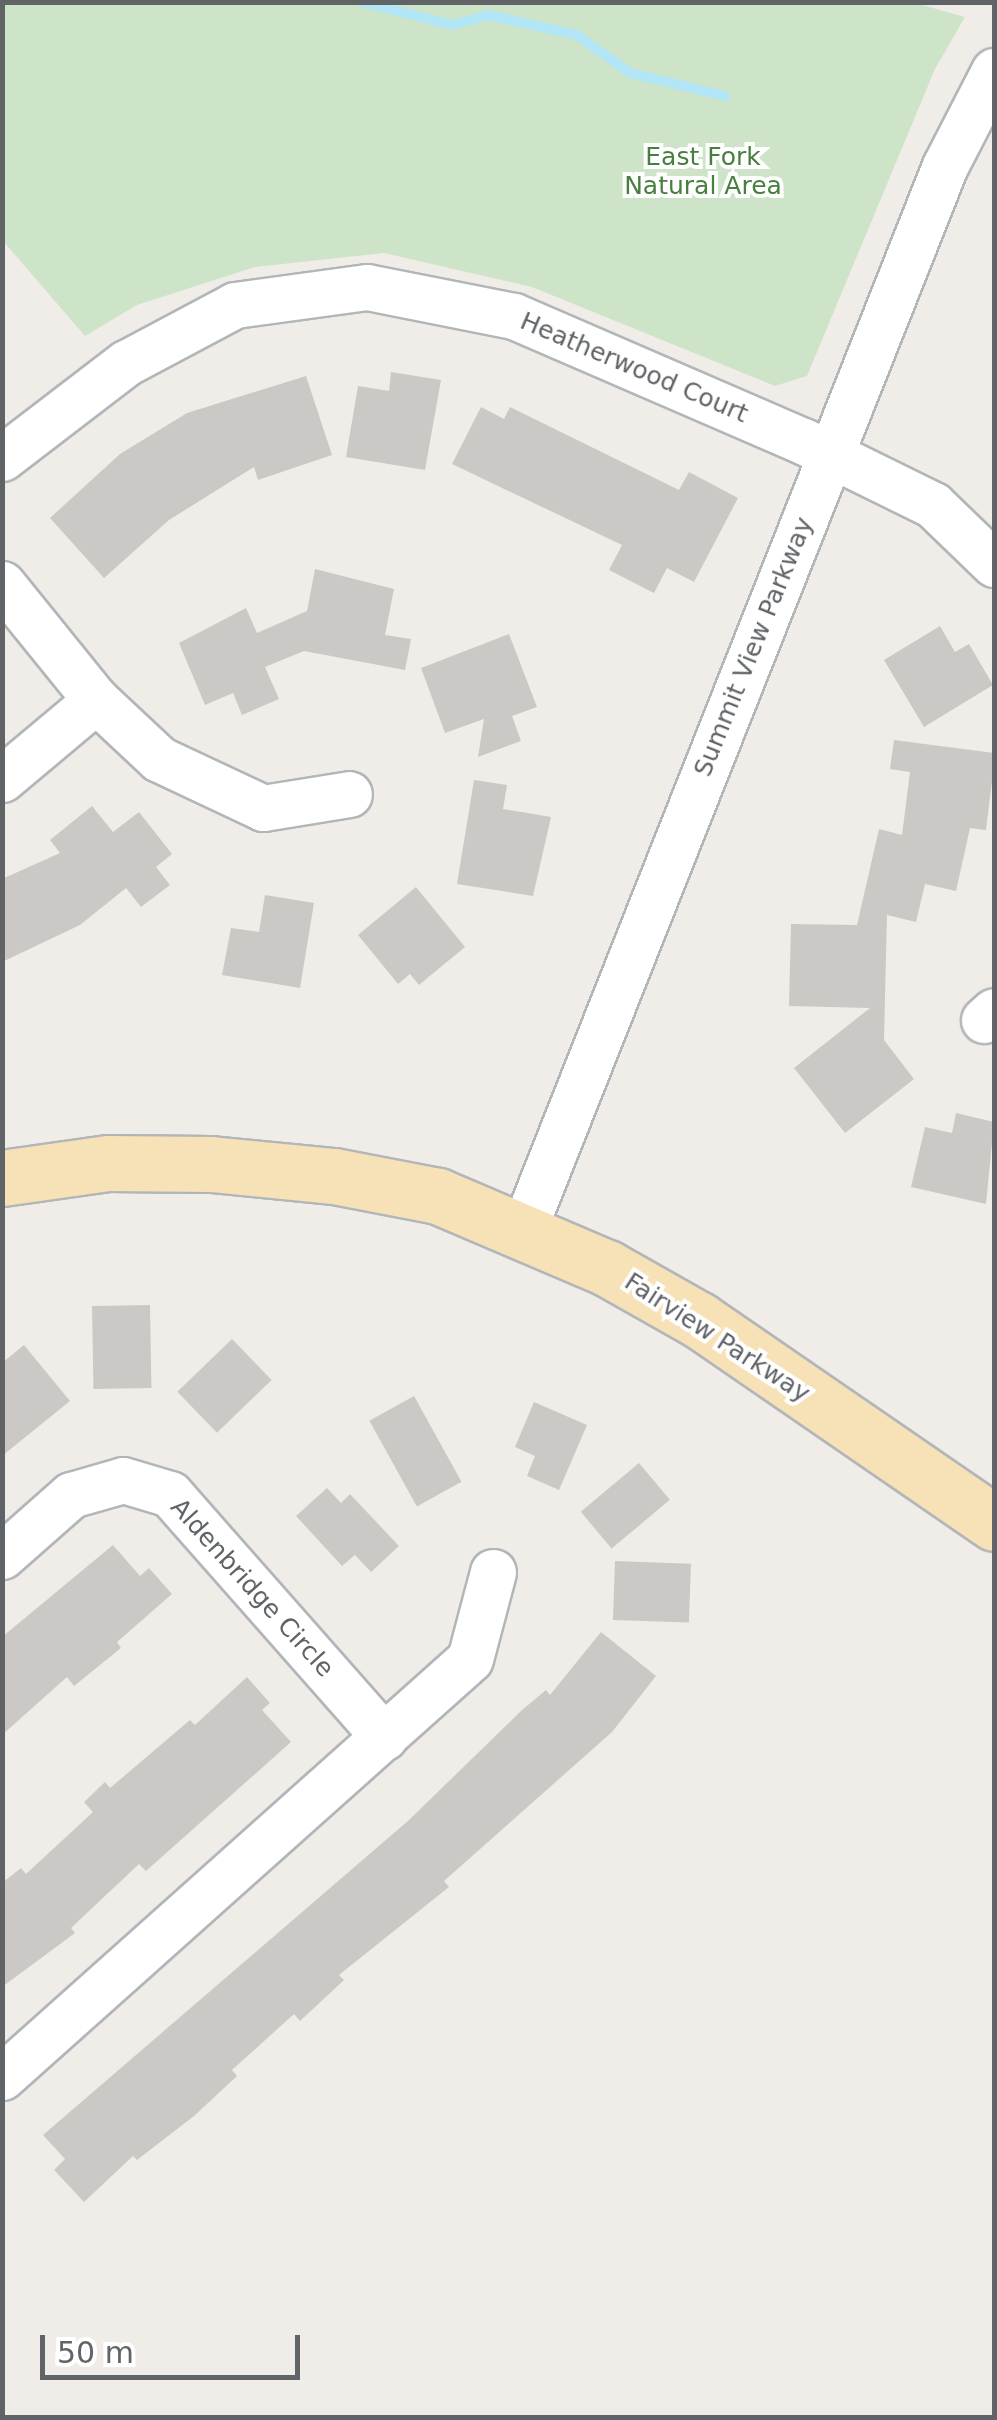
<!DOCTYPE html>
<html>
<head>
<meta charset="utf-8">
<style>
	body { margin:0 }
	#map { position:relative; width:997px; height:2420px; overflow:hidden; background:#f0ede9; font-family:"DejaVu Sans",sans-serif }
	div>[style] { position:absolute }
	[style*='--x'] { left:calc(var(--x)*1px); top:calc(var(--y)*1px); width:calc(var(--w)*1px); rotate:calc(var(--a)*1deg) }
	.green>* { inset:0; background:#cee4c8 }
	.stream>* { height:10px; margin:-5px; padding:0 5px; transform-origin:5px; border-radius:5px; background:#b2e5f6 }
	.building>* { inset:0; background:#ccc8c5; transform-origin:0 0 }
	.roads { filter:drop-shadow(2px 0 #b3b6b9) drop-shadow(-2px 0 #b3b6b9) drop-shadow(0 2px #b3b6b9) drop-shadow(0 -2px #b3b6b9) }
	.minor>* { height:45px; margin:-22.5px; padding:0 22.5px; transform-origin:22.5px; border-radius:22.5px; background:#fff }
	.major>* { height:55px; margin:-27.5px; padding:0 27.5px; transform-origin:27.5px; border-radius:27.5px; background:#f7e1b7 }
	span { translate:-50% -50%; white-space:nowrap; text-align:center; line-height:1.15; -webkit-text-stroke:8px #fff; paint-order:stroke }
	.park-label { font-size:25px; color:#477f3f }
	.street-label { font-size:25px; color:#606467 }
	.frame { position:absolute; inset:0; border:5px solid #606467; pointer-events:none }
	.scale { position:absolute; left:40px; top:2335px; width:260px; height:45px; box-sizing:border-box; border:5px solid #606467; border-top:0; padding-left:12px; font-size:30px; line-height:35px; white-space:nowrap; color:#606467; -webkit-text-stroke:8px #fff; paint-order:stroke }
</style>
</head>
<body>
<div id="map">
	<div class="green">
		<i style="clip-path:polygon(912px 2px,965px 17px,935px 69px,807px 376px,775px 386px,532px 287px,384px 253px,255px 267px,137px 305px,85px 336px,3px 241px,3px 3px)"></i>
	</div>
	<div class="stream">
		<i style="--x:362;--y:2;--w:93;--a:14.3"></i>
		<i style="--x:452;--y:25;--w:38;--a:-15"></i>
		<i style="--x:489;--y:15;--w:90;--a:12.8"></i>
		<i style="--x:577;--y:35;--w:65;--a:35.6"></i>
		<i style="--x:630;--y:73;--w:98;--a:13.6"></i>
	</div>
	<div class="building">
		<i style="clip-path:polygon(391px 372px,441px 380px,425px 470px,346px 457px,358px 386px,389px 391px)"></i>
		<i style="clip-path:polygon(306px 376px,332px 455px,258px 480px,254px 467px,169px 520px,104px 578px,50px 518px,120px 454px,187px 413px)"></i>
		<i style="clip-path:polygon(481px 407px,504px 419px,510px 407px,679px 490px,689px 472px,738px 498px,694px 582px,667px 568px,654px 593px,609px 570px,622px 545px,452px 464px)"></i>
		<i style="clip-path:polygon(315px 569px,394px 589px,385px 635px,411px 639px,405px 670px,304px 651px,265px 667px,279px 699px,242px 715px,233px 693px,205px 705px,179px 643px,246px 608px,257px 633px,307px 611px)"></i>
		<i style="clip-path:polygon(940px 626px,955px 652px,969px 644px,993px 685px,924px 727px,884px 660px)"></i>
		<i style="clip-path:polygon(509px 634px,537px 707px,512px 716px,521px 741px,478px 757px,484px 719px,445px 733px,421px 668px)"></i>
		<i style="clip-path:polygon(894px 740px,994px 753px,994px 765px,986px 830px,970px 828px,956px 891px,925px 884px,916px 922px,887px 915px,884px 1040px,914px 1079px,845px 1133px,794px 1068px,870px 1008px,789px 1006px,791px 924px,857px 925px,879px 829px,902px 835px,910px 772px,890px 769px)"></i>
		<i style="clip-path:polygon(474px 780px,507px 785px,503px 809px,551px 817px,533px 896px,457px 884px)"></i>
		<i style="clip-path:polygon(92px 806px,113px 832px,139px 812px,172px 854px,156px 867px,170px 885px,141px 907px,126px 888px,80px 925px,2px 962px,2px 879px,60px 853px,50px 840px)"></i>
		<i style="clip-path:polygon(416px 887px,465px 947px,419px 985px,410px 974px,398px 984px,358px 935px)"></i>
		<i style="clip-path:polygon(265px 895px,314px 903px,300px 988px,222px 975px,231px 928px,259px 932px)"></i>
		<i style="clip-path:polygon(956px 1113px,994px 1122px,986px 1204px,911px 1187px,925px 1127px,952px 1133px)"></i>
		<i style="left:150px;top:1305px;width:83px;height:58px;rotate:89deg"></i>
		<i style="left:232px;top:1339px;width:57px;height:76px;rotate:46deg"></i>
		<i style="clip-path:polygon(24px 1345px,70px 1401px,2px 1456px,2px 1363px)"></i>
		<i style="left:414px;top:1396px;width:98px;height:51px;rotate:61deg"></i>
		<i style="clip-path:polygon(534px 1402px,587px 1425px,559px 1490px,527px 1476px,535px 1456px,515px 1447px)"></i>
		<i style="left:639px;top:1463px;width:48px;height:76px;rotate:50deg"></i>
		<i style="clip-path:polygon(327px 1488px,341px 1503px,350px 1494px,399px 1546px,371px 1572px,355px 1555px,342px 1566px,296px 1516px)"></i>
		<i style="clip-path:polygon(113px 1545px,140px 1576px,149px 1568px,172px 1594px,117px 1642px,121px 1648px,74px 1686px,67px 1677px,2px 1735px,2px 1637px)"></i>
		<i style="left:615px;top:1561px;width:76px;height:59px;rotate:2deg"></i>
		<i style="clip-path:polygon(601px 1632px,656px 1676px,612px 1732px,444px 1881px,449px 1887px,339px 1975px,344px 1980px,300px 2021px,294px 2014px,232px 2070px,237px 2076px,194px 2116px,137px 2160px,133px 2156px,84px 2202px,54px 2170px,65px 2159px,43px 2135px,409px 1820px,522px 1710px,546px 1690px,550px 1695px)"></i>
		<i style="clip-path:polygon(247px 1677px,270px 1703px,262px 1710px,291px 1742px,146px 1871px,139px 1864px,71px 1928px,75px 1933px,2px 1987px,2px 1883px,21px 1868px,26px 1874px,93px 1812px,84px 1802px,105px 1782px,110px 1788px,190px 1720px,195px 1725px)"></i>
	</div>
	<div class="roads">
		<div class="minor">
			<i style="--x:2;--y:458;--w:156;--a:-37.5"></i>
			<i style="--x:126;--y:363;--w:123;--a:-28"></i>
			<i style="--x:235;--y:305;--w:133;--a:-7.8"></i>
			<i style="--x:367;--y:287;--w:150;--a:11.2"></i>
			<i style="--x:514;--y:316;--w:315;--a:23.4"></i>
			<i style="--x:803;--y:441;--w:145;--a:26.2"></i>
			<i style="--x:933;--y:505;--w:85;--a:44"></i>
			<i style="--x:2;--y:584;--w:149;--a:51"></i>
			<i style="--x:96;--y:700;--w:86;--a:43.1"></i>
			<i style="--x:159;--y:759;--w:115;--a:25.2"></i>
			<i style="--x:263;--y:808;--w:87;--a:-9.2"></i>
			<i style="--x:2;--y:779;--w:123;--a:-40"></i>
			<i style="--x:984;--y:1020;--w:13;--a:-42"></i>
			<i style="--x:524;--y:1228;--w:1142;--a:-68.38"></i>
			<i style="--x:945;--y:166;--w:107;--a:-62.7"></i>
			<i style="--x:2;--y:1556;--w:92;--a:-41.5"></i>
			<i style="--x:71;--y:1495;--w:54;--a:-16.1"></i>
			<i style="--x:123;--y:1480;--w:49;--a:16.6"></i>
			<i style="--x:170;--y:1494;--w:324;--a:48.6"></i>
			<i style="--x:2;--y:2077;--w:627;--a:-41.77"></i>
			<i style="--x:470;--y:1659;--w:90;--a:-75.2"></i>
		</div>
		<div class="major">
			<i style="--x:2;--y:1178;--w:107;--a:-8.1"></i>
			<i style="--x:108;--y:1163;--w:103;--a:0.6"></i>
			<i style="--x:211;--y:1164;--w:124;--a:5.6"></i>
			<i style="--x:334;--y:1176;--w:106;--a:10.9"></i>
			<i style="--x:438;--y:1196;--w:184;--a:23.1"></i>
			<i style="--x:607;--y:1268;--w:106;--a:29.5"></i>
			<i style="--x:699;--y:1320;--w:358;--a:34.5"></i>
		</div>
	</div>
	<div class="park-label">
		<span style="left:703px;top:172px">East Fork<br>Natural Area</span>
	</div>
	<div class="street-label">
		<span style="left:634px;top:368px;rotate:23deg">Heatherwood Court</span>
		<span style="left:754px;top:647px;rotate:-68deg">Summit View Parkway</span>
		<span style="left:717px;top:1338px;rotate:33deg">Fairview Parkway</span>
		<span style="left:252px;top:1588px;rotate:48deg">Aldenbridge Circle</span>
	</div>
	<div class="frame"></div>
	<div class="scale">50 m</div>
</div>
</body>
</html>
